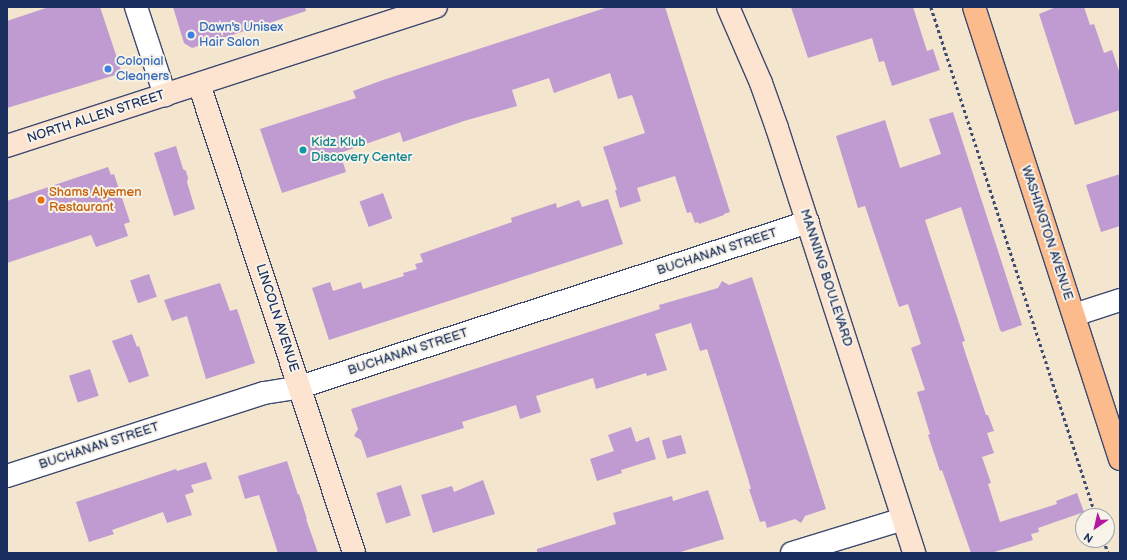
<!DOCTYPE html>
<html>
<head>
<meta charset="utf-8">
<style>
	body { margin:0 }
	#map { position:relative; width:1127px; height:560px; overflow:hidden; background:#f4e5ce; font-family:"Balsamiq Sans",sans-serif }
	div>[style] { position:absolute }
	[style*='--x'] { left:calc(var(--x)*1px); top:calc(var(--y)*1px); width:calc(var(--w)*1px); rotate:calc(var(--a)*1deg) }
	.building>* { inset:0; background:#bf9bd2; transform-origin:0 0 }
	.path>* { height:2.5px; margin-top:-1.25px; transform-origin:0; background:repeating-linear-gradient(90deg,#3c4a6f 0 3px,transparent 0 6px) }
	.roads { filter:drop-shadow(1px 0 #3c4a6f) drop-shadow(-1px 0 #3c4a6f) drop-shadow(0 1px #3c4a6f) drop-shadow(0 -1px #3c4a6f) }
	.street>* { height:22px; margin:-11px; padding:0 11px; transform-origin:11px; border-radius:11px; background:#fff }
	.secondary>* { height:22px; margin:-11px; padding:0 11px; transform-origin:11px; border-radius:11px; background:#fde4d1 }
	.primary>* { height:22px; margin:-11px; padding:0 11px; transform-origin:11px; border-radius:11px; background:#fbbb8c }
	.dots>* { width:11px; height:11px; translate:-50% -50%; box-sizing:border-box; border:2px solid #f7f3e8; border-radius:50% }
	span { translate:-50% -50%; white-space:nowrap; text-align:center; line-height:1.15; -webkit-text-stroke:4px #f7f3e8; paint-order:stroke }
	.shop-label { font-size:13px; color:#366cbe }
	.left { translate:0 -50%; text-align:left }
	.street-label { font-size:13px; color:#1b2f5e }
	.culture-label { font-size:13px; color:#0d838f }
	.food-label { font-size:13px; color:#c56008 }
	.frame { position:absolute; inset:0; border:8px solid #1b2f5e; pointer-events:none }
	.north { position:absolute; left:1075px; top:508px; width:40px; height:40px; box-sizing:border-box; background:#f7f3e8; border:1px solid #9fa5b1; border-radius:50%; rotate:214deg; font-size:11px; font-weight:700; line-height:16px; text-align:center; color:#1b2f5e }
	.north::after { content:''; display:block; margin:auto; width:14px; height:18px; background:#b5179e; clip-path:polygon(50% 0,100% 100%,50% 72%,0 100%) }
</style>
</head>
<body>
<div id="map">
	<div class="building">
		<i style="clip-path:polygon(49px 7px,100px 7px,122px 73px,7px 108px,7px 21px)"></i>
		<i style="clip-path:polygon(173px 7px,305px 7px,306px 11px,192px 48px,184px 43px)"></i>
		<i style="clip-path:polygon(608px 7px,665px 7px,730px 212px,724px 214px,724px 215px,699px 224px,698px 222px,695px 223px,691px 212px,687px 213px,675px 176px,637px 188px,641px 201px,620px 208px,615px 190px,617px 190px,603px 147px,645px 133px,632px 95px,618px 99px,610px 73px,554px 93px,549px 78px,512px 90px,517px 106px,464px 121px,403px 142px,400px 132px,340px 153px,346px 172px,282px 193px,260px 129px,356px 98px,353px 91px,383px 80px)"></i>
		<i style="clip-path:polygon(791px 7px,913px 7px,927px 51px,933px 49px,940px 70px,892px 86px,884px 61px,879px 62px,872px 38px,808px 58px)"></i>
		<i style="clip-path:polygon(1056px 7px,1084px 7px,1090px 25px,1094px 24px,1104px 53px,1112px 50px,1120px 74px,1120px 110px,1075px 125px,1039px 14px)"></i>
		<i style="clip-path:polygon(953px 112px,1022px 325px,1002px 332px,1000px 330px,961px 207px,925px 220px,965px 341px,962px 342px,965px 352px,986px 415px,988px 415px,994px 431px,987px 433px,994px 453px,982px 457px,991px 483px,988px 484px,1000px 522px,1057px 504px,1056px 501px,1077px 493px,1084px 512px,1038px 528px,1039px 532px,1031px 534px,1033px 540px,991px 553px,971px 553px,942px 470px,940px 471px,928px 435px,930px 434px,917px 392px,925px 390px,911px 348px,921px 344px,908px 304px,899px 307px,865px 206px,858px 208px,836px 136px,885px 120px,900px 168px,941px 154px,929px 119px)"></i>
		<i style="clip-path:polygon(176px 146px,183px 169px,186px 171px,188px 178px,187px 182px,195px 209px,174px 216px,154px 153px)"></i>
		<i style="clip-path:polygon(108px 167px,111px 175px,114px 174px,130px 222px,124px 224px,128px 236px,96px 247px,91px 235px,7px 263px,7px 201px)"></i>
		<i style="clip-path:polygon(1120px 174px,1120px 226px,1101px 232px,1086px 185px)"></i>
		<i style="left:383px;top:193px;width:27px;height:25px;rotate:70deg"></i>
		<i style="clip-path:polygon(608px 199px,623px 244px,329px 340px,312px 288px,330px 282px,333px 291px,361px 282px,363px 289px,404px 276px,403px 273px,417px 269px,415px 264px,423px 262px,420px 254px,512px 222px,511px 218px,556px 203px,557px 208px,579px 200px,582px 207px)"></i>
		<i style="left:149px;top:274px;width:24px;height:20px;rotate:71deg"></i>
		<i style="clip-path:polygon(752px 277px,826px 509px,805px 516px,801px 523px,795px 519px,767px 528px,765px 521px,760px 522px,749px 489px,751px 489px,747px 475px,707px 349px,700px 351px,691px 323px,655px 334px,667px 370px,647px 376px,646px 373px,596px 389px,593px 378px,536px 396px,541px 412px,520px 419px,516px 405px,462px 422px,464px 428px,367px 458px,361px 440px,354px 436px,358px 429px,351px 409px,660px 309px,659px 305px,718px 288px,722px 281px,729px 285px)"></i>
		<i style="clip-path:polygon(220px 283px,230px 311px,237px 309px,255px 363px,206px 379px,187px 316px,172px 321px,164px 300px)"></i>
		<i style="clip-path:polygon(132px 334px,137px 347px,139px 346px,149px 376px,129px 383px,112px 341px)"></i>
		<i style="left:90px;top:369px;width:28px;height:22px;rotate:72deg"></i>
		<i style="clip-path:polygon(631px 427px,636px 442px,649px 437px,656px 459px,621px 470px,622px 473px,597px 481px,590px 459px,614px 451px,608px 435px)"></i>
		<i style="left:681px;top:435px;width:19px;height:20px;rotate:74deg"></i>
		<i style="clip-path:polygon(287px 461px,298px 495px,299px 494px,307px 519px,306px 519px,318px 553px,278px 553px,259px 495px,245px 499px,238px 476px)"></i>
		<i style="clip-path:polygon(206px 462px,212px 479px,191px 485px,194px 492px,185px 495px,192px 515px,167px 523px,163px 512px,112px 530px,114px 534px,89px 542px,76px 502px,176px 469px,177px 471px)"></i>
		<i style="clip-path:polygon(483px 480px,495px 514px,433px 533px,421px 495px,452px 486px,454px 492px)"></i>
		<i style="left:401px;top:485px;width:32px;height:26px;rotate:72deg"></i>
		<i style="clip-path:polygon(708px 490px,724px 539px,677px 553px,537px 553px,537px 549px,616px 524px,613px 513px,672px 496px,673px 501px)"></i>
	</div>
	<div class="path">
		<i style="--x:931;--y:7;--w:535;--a:72.04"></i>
		<i style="--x:1104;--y:540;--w:14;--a:73"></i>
	</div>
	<div class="roads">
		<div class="street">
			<i style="--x:136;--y:7;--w:93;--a:71.8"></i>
			<i style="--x:1074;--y:315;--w:48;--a:-18.1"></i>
			<i style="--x:7;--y:476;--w:270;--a:-17.9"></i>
			<i style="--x:264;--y:393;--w:36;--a:-9"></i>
			<i style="--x:300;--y:387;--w:534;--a:-17.99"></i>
			<i style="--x:792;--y:553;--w:116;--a:-17"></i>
		</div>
		<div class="secondary">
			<i style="--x:728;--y:7;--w:83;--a:66.5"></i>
			<i style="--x:761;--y:83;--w:48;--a:70.4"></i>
			<i style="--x:777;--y:128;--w:447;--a:72.1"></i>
			<i style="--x:199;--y:84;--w:494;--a:71.7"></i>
			<i style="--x:7;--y:146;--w:451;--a:-18"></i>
		</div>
		<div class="primary">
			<i style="--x:974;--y:7;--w:475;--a:72.1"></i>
		</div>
	</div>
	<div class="dots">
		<i style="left:191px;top:35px;background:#3f7fe0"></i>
		<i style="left:108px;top:69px;background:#3f7fe0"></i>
		<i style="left:303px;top:150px;background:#0f9aa8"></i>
		<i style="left:41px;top:200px;background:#e8710a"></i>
	</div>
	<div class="shop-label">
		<span class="left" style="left:199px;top:35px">Dawn's Unisex<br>Hair Salon</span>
		<span class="left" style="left:116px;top:69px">Colonial<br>Cleaners</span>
	</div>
	<div class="street-label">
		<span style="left:96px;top:117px;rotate:-18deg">NORTH ALLEN STREET</span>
		<span style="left:1047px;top:233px;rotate:72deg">WASHINGTON AVENUE</span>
		<span style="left:717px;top:252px;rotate:-18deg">BUCHANAN STREET</span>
		<span style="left:826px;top:278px;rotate:72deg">MANNING BOULEVARD</span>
		<span style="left:277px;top:318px;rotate:72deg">LINCOLN AVENUE</span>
		<span style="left:408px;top:352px;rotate:-18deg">BUCHANAN STREET</span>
		<span style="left:99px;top:446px;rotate:-18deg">BUCHANAN STREET</span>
	</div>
	<div class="culture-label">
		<span class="left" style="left:311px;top:150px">Kidz Klub<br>Discovery Center</span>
	</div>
	<div class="food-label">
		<span class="left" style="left:49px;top:200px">Shams Alyemen<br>Restaurant</span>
	</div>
	<div class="frame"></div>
	<div class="north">N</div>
</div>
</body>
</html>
